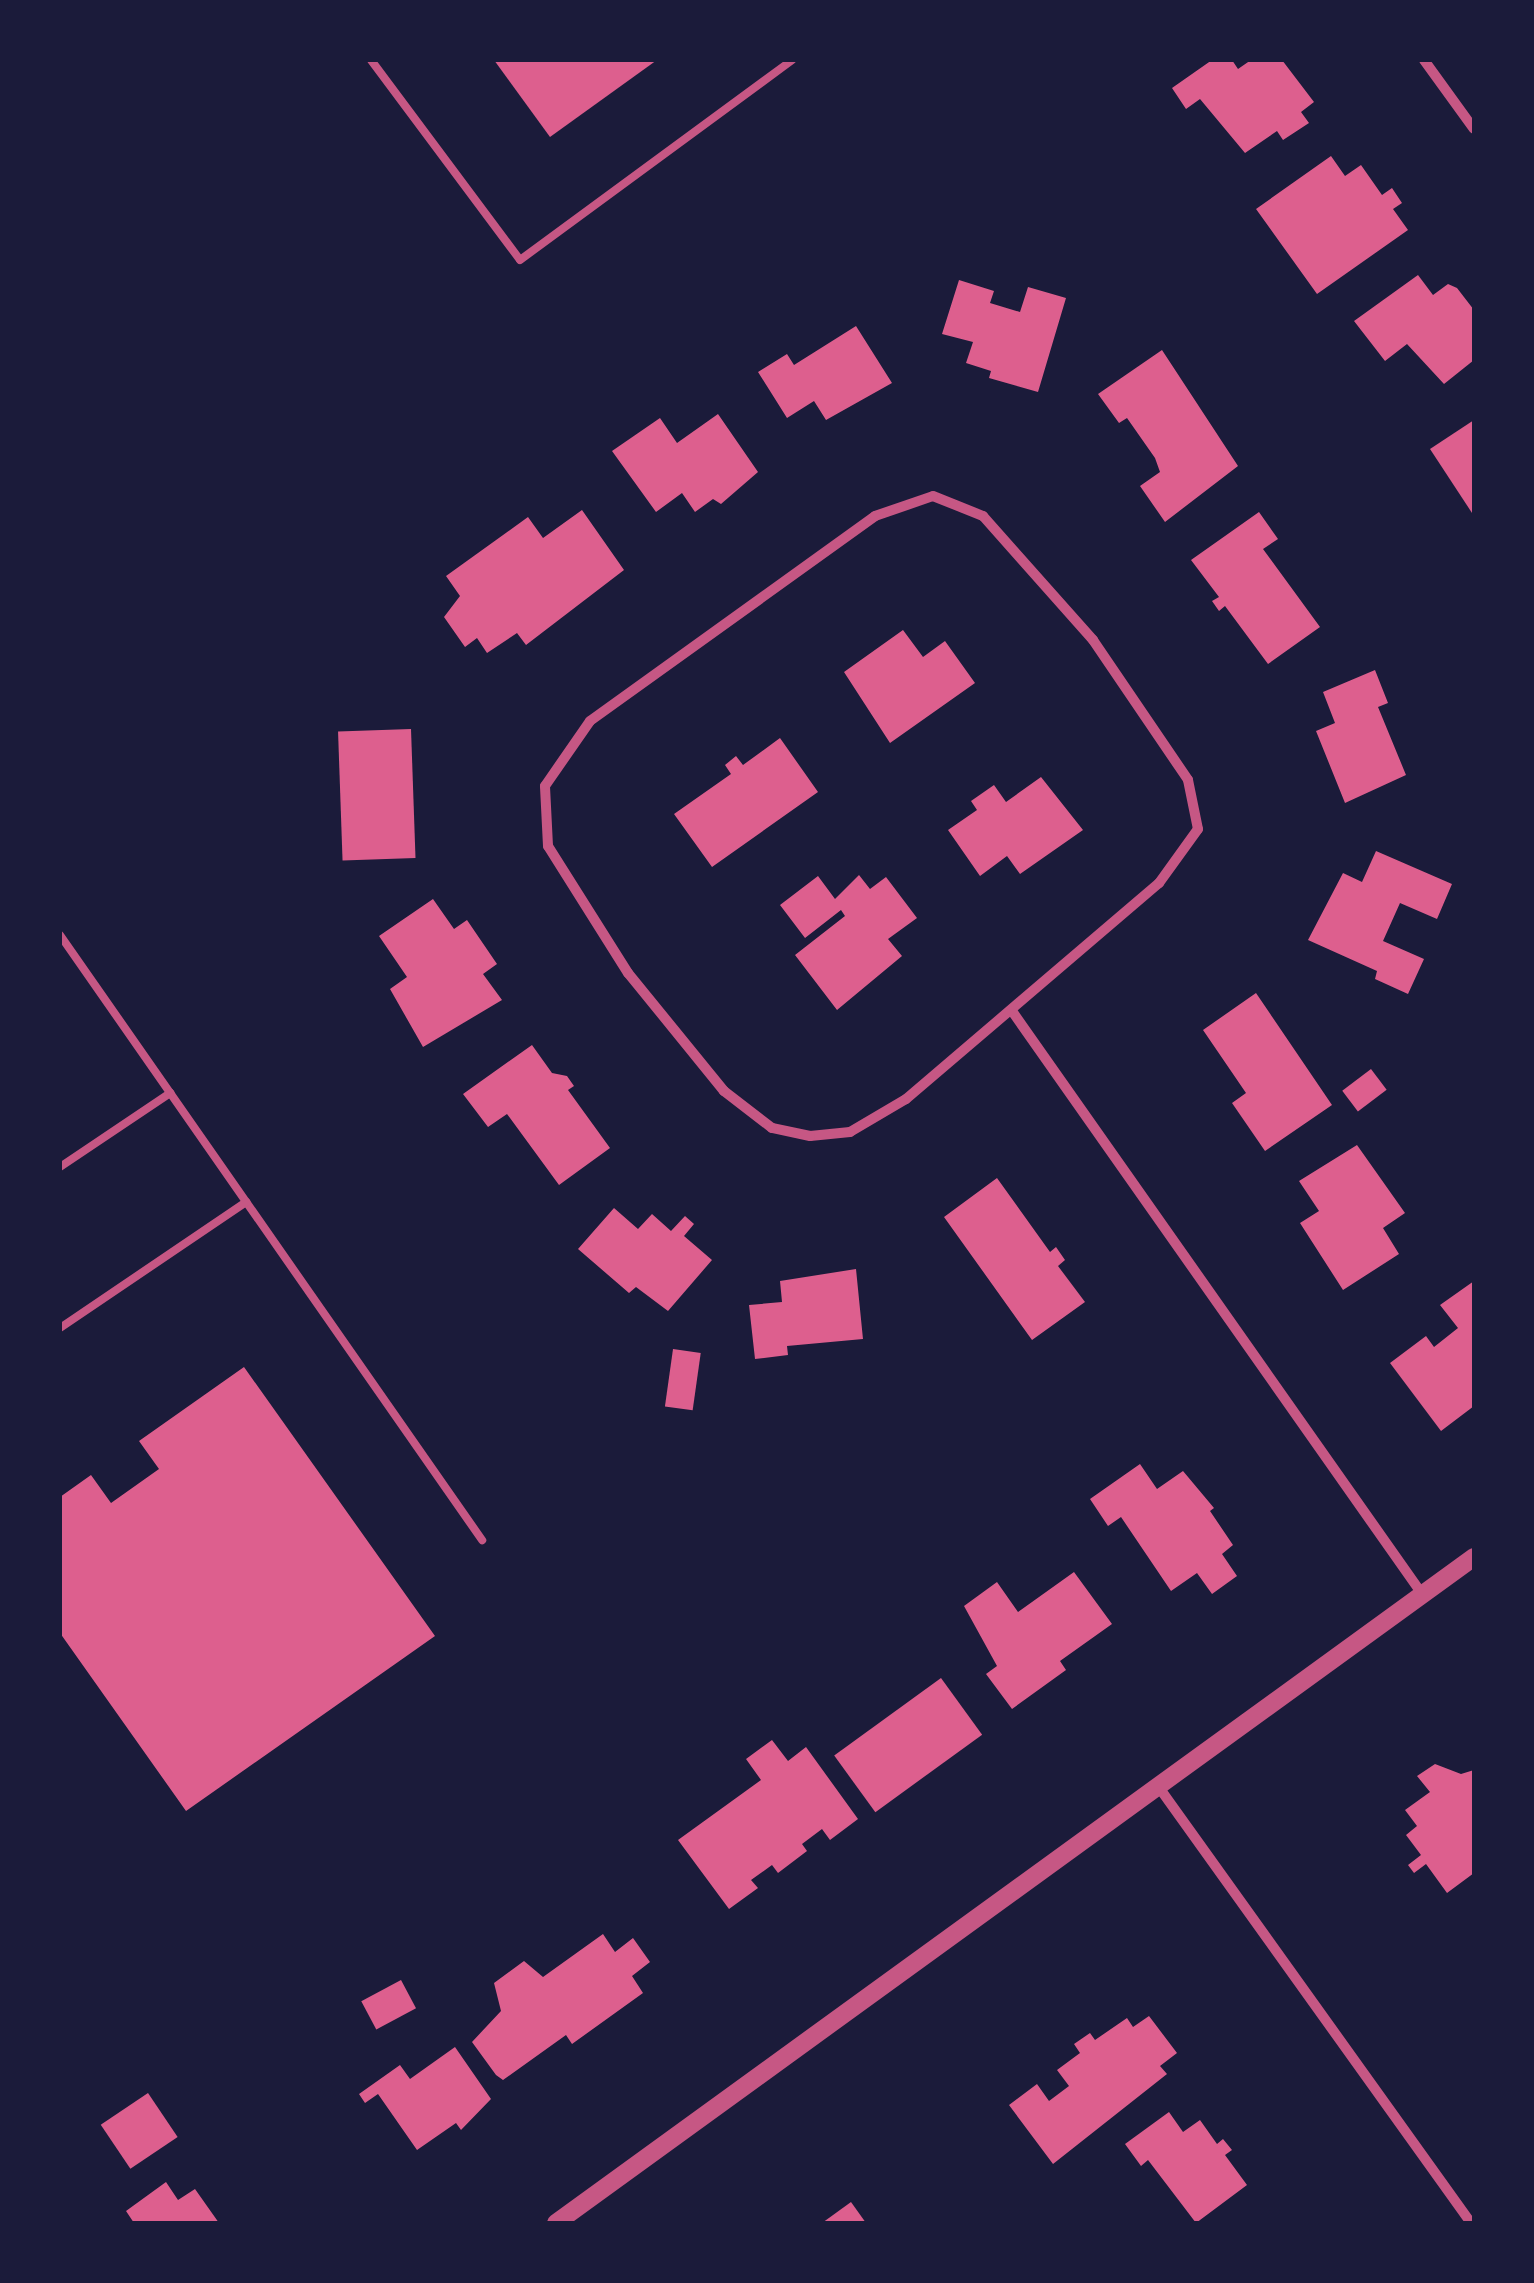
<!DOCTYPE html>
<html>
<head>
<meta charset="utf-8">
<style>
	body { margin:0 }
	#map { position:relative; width:1534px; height:2283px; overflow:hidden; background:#1b1b3a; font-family:"Fira Sans",sans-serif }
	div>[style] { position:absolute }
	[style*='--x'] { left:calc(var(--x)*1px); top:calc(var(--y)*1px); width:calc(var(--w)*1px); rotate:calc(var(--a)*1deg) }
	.building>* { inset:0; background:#dd5f8e; transform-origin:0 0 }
	.service>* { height:8px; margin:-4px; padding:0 4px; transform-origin:4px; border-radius:4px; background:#c65784 }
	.minor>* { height:10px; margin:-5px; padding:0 5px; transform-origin:5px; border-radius:5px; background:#c65784 }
	.tertiary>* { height:18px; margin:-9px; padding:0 9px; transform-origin:9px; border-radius:9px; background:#c65784 }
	span { translate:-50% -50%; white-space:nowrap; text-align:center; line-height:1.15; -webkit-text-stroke:10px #1b1b3a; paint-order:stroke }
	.frame { position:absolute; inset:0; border:62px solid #1b1b3a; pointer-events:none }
</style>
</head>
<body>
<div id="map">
	<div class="building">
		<i style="clip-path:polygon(494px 60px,657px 60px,550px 137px)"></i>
		<i style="clip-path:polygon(1212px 60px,1232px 60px,1238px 69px,1251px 60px,1282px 60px,1314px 102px,1301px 112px,1309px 123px,1283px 140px,1277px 131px,1245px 153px,1200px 99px,1186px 109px,1172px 88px)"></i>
		<i style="clip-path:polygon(1331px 156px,1345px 176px,1361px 165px,1382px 195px,1392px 188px,1402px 203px,1393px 209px,1408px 230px,1317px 294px,1256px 209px)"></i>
		<i style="clip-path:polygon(1418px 275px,1433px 295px,1448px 284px,1457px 288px,1474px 310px,1474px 360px,1444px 384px,1407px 344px,1385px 361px,1354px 321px)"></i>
		<i style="clip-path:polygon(959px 280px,994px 291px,990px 303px,1020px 312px,1028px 287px,1066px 298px,1038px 392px,989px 378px,991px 371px,966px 363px,973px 342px,942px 334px)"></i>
		<i style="clip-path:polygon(856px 326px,892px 383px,826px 420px,814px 401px,787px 418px,758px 372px,787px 354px,794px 365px)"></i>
		<i style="clip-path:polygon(1162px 350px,1238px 466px,1165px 522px,1140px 486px,1160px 472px,1155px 458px,1127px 418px,1119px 423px,1098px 394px)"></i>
		<i style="clip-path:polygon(718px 414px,758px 472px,721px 504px,713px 499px,695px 512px,682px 493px,656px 512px,612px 451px,660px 418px,677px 443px)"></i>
		<i style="clip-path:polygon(1474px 420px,1474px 516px,1430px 449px)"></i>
		<i style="clip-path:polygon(582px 510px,624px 570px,526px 645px,517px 633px,487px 653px,477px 638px,465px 647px,444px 617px,460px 596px,446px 576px,528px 517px,543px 538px)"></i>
		<i style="clip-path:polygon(1259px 512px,1278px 539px,1263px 549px,1320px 627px,1268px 664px,1225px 606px,1219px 611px,1212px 601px,1219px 597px,1191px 560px)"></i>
		<i style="clip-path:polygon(903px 630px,923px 657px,945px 641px,975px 683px,890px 743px,844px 672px)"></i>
		<i style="clip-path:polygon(1375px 670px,1388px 703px,1378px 707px,1406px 775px,1345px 803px,1316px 731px,1335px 723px,1323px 692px)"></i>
		<i style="left:411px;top:729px;width:129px;height:73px;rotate:88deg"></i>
		<i style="clip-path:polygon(780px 738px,818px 792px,712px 867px,674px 814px,731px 774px,725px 765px,736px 756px,743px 765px)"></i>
		<i style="clip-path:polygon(1041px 777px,1083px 830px,1020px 874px,1007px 856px,980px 876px,948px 830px,977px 810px,971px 801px,994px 785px,1006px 802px)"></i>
		<i style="clip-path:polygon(1376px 851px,1452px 884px,1437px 919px,1400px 903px,1383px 941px,1424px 959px,1408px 994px,1375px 979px,1377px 971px,1308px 940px,1343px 873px,1362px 882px)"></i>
		<i style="clip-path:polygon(859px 875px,870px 889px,886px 877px,917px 918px,888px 939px,902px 956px,837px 1010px,795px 955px,845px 916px,841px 910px,805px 938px,780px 905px,818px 876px,835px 899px)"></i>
		<i style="clip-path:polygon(433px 899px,454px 929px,467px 920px,497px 964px,483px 974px,502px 1000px,423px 1047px,390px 989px,407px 977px,379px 936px)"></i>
		<i style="clip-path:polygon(1256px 993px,1332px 1105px,1265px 1151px,1232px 1103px,1246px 1093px,1203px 1030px)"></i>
		<i style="clip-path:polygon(532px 1045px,552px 1073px,567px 1076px,574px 1086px,568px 1090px,610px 1148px,559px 1185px,507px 1114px,488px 1127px,463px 1094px)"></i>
		<i style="left:1371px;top:1069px;width:26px;height:36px;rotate:53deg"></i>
		<i style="clip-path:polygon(1357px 1145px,1405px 1213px,1383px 1228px,1399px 1254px,1343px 1290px,1300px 1223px,1319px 1211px,1299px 1181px)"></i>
		<i style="clip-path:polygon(997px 1178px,1050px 1252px,1056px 1247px,1065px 1260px,1058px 1266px,1085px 1302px,1032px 1340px,944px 1217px)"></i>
		<i style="clip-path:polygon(614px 1208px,638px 1229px,652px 1214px,671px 1231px,685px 1216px,694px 1224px,684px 1236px,712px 1260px,668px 1311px,636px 1287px,629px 1293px,578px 1249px)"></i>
		<i style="clip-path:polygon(856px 1269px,863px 1339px,787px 1346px,788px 1355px,755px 1359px,749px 1305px,782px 1302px,780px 1281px)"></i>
		<i style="clip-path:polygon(1474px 1281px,1474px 1406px,1441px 1431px,1390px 1363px,1426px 1336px,1434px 1347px,1458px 1328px,1440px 1305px)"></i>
		<i style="left:673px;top:1349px;width:28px;height:58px;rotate:8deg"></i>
		<i style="clip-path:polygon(244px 1367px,435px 1636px,186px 1811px,60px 1633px,60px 1497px,91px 1475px,111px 1503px,159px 1469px,139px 1441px)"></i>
		<i style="clip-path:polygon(1140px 1464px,1157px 1489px,1183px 1471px,1214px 1508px,1210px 1511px,1233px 1545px,1222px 1554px,1237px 1576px,1212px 1594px,1197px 1573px,1171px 1591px,1121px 1517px,1108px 1526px,1090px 1499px)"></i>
		<i style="clip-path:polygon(1074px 1572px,1112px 1624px,1060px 1661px,1066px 1670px,1012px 1709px,986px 1674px,997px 1666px,964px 1606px,997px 1582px,1018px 1612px)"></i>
		<i style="left:941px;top:1678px;width:70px;height:132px;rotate:54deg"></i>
		<i style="clip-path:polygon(772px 1740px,788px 1761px,806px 1747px,858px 1819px,830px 1840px,822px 1829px,802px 1844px,807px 1851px,778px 1873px,772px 1865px,751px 1880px,758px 1888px,729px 1909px,678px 1840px,761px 1780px,746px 1759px)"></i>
		<i style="clip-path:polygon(1435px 1764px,1461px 1774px,1474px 1770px,1474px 1873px,1447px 1893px,1426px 1864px,1414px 1873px,1408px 1865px,1421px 1855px,1406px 1835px,1417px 1826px,1405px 1810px,1430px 1792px,1417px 1776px)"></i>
		<i style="clip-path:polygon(603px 1934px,615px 1952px,633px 1938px,650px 1962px,632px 1976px,643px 1993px,572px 2044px,566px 2035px,503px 2080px,496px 2075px,472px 2042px,501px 2011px,494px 1983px,524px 1961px,543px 1977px)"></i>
		<i style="left:401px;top:1980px;width:32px;height:45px;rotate:62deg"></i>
		<i style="clip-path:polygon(1149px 2016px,1177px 2053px,1160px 2066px,1167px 2074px,1053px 2164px,1009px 2105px,1037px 2084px,1049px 2101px,1069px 2086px,1057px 2070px,1080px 2053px,1074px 2044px,1090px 2033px,1095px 2040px,1127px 2018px,1133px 2027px)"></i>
		<i style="clip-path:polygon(455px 2047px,491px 2099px,461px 2130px,456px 2123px,417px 2150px,378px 2094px,365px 2103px,359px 2094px,400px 2065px,410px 2079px)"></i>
		<i style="left:148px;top:2093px;width:53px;height:57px;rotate:56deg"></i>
		<i style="clip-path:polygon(1169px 2112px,1183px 2132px,1200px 2120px,1217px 2144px,1223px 2139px,1232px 2150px,1225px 2155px,1247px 2185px,1196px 2223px,1148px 2160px,1141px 2166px,1125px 2144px)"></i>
		<i style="clip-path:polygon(166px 2182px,178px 2200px,195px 2189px,219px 2223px,134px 2223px,126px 2211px)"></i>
		<i style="clip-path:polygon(851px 2202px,866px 2223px,822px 2223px)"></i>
	</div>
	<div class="service">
		<i style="--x:371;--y:60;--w:249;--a:53.3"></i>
		<i style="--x:520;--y:260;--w:338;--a:-36.3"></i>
		<i style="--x:60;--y:935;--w:738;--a:55.1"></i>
		<i style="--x:60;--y:1167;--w:133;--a:-33.9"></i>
		<i style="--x:60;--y:1328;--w:225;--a:-34.1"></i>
	</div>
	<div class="minor">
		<i style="--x:1424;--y:60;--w:85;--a:54.1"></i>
		<i style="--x:933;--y:496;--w:54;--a:21.8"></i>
		<i style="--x:983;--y:516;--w:166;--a:48.4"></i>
		<i style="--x:1093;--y:640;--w:169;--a:55.8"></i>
		<i style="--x:1188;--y:780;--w:50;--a:78.5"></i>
		<i style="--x:1198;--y:829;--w:67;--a:125.8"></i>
		<i style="--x:1159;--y:883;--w:333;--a:139.5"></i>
		<i style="--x:906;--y:1099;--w:65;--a:149.5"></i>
		<i style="--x:850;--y:1132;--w:40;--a:174.3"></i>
		<i style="--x:810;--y:1136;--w:39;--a:-168"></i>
		<i style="--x:772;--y:1128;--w:61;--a:-142.4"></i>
		<i style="--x:724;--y:1091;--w:152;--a:-129.1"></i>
		<i style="--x:628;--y:973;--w:150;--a:-122.2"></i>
		<i style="--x:548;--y:846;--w:60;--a:-92.9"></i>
		<i style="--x:545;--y:786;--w:79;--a:-55.3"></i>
		<i style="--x:590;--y:721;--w:351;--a:-35.7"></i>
		<i style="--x:875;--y:516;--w:61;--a:-19"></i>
		<i style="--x:1012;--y:1011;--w:713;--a:54.88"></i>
		<i style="--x:1158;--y:1786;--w:538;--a:54.39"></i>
	</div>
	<div class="tertiary">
		<i style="--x:556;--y:2223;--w:1134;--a:-35.96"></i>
	</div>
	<div class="frame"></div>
</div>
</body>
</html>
